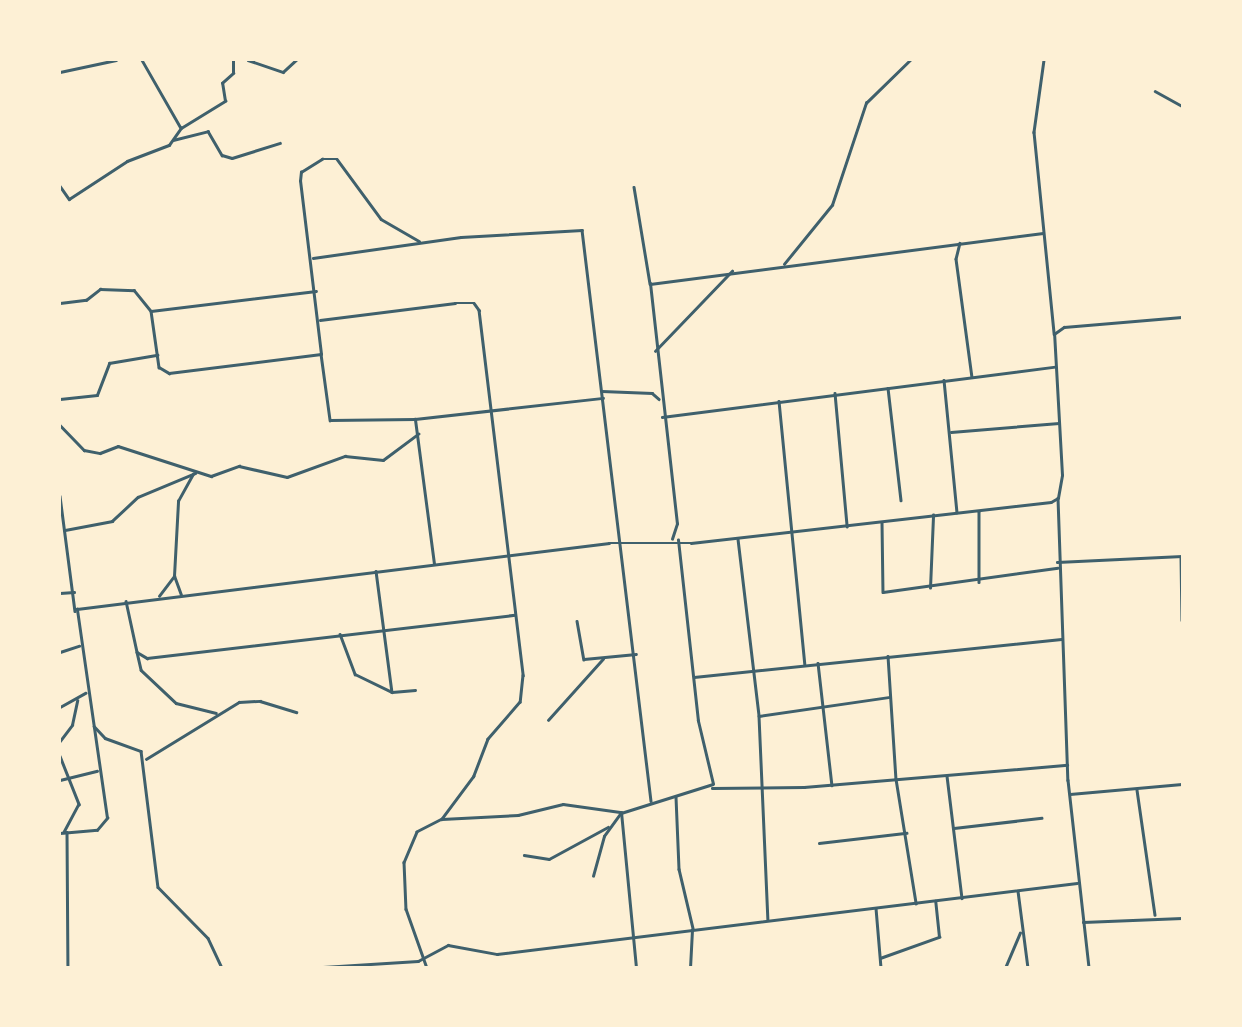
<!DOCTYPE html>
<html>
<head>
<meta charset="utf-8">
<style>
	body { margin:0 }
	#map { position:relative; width:1242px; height:1027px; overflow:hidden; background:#fdf0d5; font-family:"Varela Round",sans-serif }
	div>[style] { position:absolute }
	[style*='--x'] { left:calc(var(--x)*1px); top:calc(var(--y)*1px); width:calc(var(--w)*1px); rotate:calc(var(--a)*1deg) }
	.minor>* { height:2.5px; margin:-1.25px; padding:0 1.25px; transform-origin:1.25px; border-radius:1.25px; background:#3f606c }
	span { translate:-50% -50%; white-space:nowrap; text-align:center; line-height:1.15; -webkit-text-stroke:5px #fdf0d5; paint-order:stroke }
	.frame { position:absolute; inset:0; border:61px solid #fdf0d5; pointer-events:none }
</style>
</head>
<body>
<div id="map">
	<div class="minor">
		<i style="--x:142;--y:60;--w:78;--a:60.2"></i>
		<i style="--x:248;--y:60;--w:37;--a:19"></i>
		<i style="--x:283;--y:72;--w:18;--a:-43"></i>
		<i style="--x:1044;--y:60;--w:73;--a:97.9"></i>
		<i style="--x:1034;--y:132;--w:203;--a:84.3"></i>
		<i style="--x:60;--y:72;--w:57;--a:-12.1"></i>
		<i style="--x:1155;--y:91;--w:31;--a:29"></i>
		<i style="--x:173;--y:140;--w:36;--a:-14"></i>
		<i style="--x:208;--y:131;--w:28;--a:60"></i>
		<i style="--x:222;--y:155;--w:10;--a:17"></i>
		<i style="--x:232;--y:158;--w:50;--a:-17.4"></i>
		<i style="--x:60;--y:186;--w:16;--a:55"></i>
		<i style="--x:69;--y:199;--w:69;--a:-33.2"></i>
		<i style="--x:127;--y:161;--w:45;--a:-20.9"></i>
		<i style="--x:169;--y:145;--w:21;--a:-55"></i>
		<i style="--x:181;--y:128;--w:52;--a:-31.5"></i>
		<i style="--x:225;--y:101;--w:18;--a:-99"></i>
		<i style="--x:222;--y:83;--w:15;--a:-42"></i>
		<i style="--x:233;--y:73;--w:13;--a:-90"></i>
		<i style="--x:634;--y:187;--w:98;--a:80.6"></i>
		<i style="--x:960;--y:243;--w:16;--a:104"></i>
		<i style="--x:956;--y:259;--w:119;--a:82.3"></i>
		<i style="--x:313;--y:258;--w:149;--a:-8.1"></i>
		<i style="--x:461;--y:237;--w:121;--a:-3.3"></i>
		<i style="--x:582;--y:230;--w:575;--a:83.11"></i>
		<i style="--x:784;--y:264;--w:76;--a:-50.9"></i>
		<i style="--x:832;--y:205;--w:108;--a:-71.6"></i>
		<i style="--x:866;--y:103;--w:62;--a:-44.3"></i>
		<i style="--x:60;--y:303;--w:26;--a:-7"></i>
		<i style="--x:86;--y:300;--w:18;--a:-38"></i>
		<i style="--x:100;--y:289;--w:34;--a:2"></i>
		<i style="--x:134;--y:290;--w:27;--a:51"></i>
		<i style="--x:151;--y:311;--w:57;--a:81.9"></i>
		<i style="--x:159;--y:367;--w:12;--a:31"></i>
		<i style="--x:169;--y:373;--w:153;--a:-7.1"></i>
		<i style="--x:321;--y:354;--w:174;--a:-96.9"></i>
		<i style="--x:300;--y:181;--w:9;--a:-84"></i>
		<i style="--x:301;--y:172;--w:25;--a:-32"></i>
		<i style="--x:322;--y:159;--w:15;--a:0"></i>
		<i style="--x:337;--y:159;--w:74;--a:53.7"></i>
		<i style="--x:381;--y:219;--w:44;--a:30.1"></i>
		<i style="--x:151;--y:311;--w:166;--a:-6.9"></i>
		<i style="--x:320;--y:320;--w:136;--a:-7.2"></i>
		<i style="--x:455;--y:303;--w:19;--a:0"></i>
		<i style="--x:474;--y:303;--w:9;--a:54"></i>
		<i style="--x:479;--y:310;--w:368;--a:83.1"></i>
		<i style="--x:523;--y:675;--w:27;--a:96"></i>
		<i style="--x:520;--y:702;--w:49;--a:130.9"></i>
		<i style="--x:488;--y:739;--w:40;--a:111"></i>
		<i style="--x:474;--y:776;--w:54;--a:126.7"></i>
		<i style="--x:442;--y:819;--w:28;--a:153"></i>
		<i style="--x:417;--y:832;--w:33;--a:113"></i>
		<i style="--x:404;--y:862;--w:47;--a:87.6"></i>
		<i style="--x:406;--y:909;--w:63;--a:70.4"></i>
		<i style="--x:655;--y:351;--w:111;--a:-46.1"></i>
		<i style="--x:321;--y:354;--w:67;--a:82.2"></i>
		<i style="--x:330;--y:420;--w:85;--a:-0.7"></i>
		<i style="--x:944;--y:380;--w:133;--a:84.4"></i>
		<i style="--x:888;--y:388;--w:113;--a:83.4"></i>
		<i style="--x:602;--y:391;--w:50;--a:2.3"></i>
		<i style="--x:652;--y:393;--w:9;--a:41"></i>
		<i style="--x:835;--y:393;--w:134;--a:84.8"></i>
		<i style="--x:60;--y:399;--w:37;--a:-6"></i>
		<i style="--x:97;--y:395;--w:34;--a:-69"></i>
		<i style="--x:109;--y:363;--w:49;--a:-9.5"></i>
		<i style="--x:779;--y:401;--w:264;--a:84.4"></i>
		<i style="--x:662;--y:417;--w:396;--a:-7.3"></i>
		<i style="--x:60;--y:425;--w:35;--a:46"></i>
		<i style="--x:84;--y:450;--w:16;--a:11"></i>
		<i style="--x:100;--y:453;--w:19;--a:-21"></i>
		<i style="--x:118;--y:446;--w:98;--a:17.9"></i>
		<i style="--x:211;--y:476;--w:30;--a:-20"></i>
		<i style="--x:239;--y:466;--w:49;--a:12.9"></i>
		<i style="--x:287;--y:477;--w:62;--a:-19.9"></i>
		<i style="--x:345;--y:456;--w:38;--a:6"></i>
		<i style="--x:383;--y:460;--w:44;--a:-36.6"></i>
		<i style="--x:951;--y:432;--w:108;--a:-4.8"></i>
		<i style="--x:60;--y:496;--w:116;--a:82.6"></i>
		<i style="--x:1058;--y:498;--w:282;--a:88"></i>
		<i style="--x:1068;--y:780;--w:189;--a:83.6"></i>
		<i style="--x:979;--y:512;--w:70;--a:90"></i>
		<i style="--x:882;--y:522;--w:70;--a:89.2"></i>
		<i style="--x:883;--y:592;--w:176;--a:-7.9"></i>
		<i style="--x:65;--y:530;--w:48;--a:-10.8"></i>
		<i style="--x:112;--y:521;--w:35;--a:-43"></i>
		<i style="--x:138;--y:497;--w:62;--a:-22.8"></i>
		<i style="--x:672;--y:539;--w:16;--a:-72"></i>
		<i style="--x:677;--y:524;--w:242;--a:-96.4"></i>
		<i style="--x:650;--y:284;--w:396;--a:-7.4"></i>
		<i style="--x:738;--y:539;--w:178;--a:83.2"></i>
		<i style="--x:759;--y:716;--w:203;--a:87.5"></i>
		<i style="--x:1181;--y:557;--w:63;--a:89.1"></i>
		<i style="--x:1057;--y:562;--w:125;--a:-2.7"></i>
		<i style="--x:434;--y:564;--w:146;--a:-97.5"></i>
		<i style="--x:415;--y:419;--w:189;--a:-6.4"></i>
		<i style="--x:376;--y:571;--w:122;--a:82.5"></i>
		<i style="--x:930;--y:588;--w:73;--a:-87.6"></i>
		<i style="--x:60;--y:593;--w:14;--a:-4"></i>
		<i style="--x:181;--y:595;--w:20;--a:-110"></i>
		<i style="--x:174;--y:576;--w:75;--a:-86.9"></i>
		<i style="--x:178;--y:501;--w:31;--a:-61"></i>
		<i style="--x:159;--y:596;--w:25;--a:-53"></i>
		<i style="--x:126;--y:601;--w:52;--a:77.8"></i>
		<i style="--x:137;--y:652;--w:12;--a:31"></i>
		<i style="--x:147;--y:658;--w:370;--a:-6.7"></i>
		<i style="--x:577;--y:621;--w:39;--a:80"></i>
		<i style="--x:584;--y:659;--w:52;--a:-5.5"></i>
		<i style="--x:340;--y:634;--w:43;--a:69.4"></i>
		<i style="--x:355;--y:674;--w:41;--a:25.9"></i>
		<i style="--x:392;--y:692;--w:23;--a:-5"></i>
		<i style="--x:60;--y:652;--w:20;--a:-18"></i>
		<i style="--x:137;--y:652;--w:18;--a:77"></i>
		<i style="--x:141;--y:670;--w:48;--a:43.3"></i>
		<i style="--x:176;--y:703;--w:41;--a:14"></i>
		<i style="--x:888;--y:656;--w:123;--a:86.3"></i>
		<i style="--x:896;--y:779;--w:126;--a:80.8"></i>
		<i style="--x:818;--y:663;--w:123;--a:83.5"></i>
		<i style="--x:694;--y:677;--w:369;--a:-5.9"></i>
		<i style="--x:60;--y:707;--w:29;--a:-29"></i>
		<i style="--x:759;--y:716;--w:132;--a:-8.3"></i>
		<i style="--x:548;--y:720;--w:82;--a:-48"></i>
		<i style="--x:94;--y:726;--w:16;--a:47"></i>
		<i style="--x:105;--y:738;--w:38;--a:20"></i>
		<i style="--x:141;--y:751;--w:137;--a:82.9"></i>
		<i style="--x:158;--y:887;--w:71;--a:45.6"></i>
		<i style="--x:208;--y:938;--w:33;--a:65"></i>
		<i style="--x:60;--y:741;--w:20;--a:-53"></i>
		<i style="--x:72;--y:725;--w:25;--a:-78"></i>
		<i style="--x:60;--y:756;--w:52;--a:68.4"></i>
		<i style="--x:79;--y:804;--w:32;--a:118"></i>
		<i style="--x:146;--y:759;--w:109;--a:-31.5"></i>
		<i style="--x:239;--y:702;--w:21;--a:-3"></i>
		<i style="--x:260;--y:701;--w:38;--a:17"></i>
		<i style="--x:947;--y:776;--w:123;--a:83"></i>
		<i style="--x:60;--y:780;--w:38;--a:-14"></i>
		<i style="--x:712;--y:788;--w:92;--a:-0.6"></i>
		<i style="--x:804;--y:787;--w:264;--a:-4.8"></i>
		<i style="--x:1137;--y:790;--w:126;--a:81.8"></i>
		<i style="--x:1070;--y:794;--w:112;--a:-5.1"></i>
		<i style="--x:676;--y:797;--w:72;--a:87.6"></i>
		<i style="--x:679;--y:869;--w:61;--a:76.7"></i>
		<i style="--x:442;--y:819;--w:76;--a:-3"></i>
		<i style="--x:518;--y:815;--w:46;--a:-13.7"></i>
		<i style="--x:563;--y:804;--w:59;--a:7.9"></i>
		<i style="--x:954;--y:828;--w:88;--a:-6.6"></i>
		<i style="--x:67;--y:832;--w:136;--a:89.6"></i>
		<i style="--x:60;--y:833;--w:37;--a:-5"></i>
		<i style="--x:97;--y:830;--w:16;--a:-50"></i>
		<i style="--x:107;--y:818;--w:211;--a:-98.2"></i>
		<i style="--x:77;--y:609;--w:536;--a:-7.07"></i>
		<i style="--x:609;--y:543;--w:82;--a:0"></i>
		<i style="--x:691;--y:543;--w:362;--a:-6.5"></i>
		<i style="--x:1051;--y:502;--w:8;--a:-30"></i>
		<i style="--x:1058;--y:498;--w:23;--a:-80"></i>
		<i style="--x:1062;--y:475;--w:141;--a:-93.2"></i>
		<i style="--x:1054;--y:334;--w:12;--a:-35"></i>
		<i style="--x:1064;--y:327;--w:118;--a:-4.8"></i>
		<i style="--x:819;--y:843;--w:88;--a:-6.6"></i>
		<i style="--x:524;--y:855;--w:25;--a:9"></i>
		<i style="--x:549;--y:859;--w:67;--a:-28.5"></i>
		<i style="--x:593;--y:876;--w:41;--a:-74.6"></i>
		<i style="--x:604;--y:836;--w:27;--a:-54"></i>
		<i style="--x:1018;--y:891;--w:78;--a:82.6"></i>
		<i style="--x:876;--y:908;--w:60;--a:85.2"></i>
		<i style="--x:1083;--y:922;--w:99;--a:-2.3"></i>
		<i style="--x:880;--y:958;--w:63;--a:-19.6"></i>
		<i style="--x:939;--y:937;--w:36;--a:-96"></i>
		<i style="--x:307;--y:968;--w:111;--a:-3.6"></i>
		<i style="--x:418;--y:961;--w:34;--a:-28"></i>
		<i style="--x:448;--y:945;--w:50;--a:10.4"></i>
		<i style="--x:497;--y:954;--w:584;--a:-6.98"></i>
		<i style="--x:636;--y:968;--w:156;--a:-95.5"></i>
		<i style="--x:621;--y:813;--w:96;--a:-17.5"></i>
		<i style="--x:713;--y:784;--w:65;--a:-103.4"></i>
		<i style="--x:698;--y:721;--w:182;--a:-96.3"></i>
		<i style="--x:690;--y:968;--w:38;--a:-87"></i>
		<i style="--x:1005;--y:968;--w:38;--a:-67"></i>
	</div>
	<div class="frame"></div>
</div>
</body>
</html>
